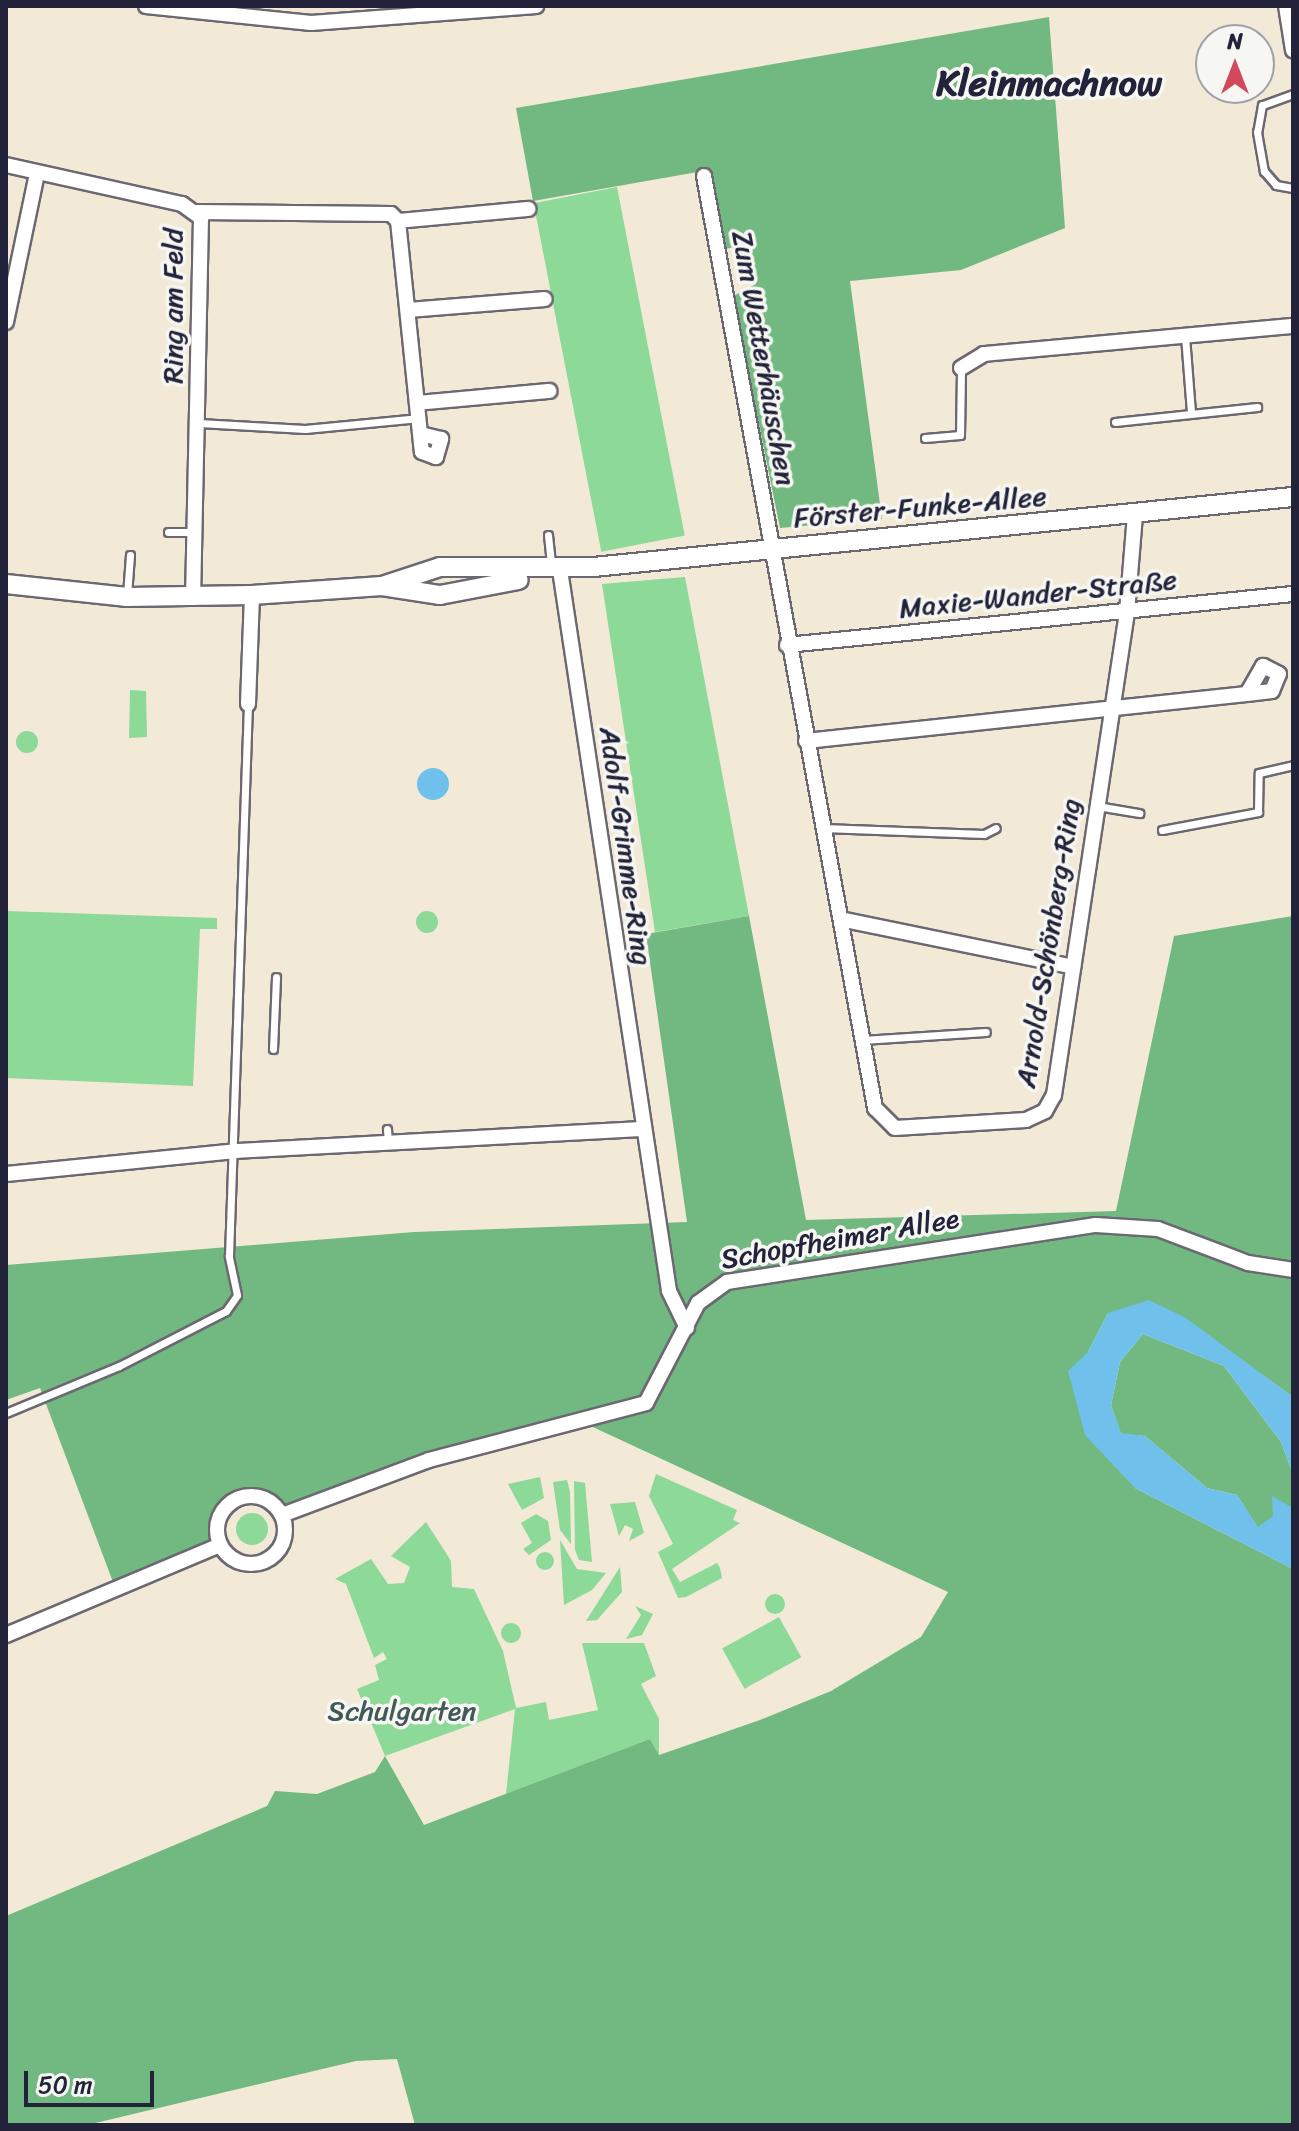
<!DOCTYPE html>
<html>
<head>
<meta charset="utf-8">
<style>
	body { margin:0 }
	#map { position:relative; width:1299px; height:2131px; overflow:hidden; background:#f2e9d6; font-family:Sriracha,sans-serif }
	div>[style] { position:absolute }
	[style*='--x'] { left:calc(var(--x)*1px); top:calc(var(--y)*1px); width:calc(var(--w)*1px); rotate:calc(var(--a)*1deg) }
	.green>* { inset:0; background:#8cd998; transform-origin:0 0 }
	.round { border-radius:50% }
	.forest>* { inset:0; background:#71b980 }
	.water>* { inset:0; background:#6fc0eb }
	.roads { filter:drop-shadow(2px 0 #6b6871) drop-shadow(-2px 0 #6b6871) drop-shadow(0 2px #6b6871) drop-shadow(0 -2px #6b6871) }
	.service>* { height:7px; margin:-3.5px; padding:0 3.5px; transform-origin:3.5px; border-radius:3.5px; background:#fff }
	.minor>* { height:14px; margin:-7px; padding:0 7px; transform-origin:7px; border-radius:7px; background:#fff }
	.minor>.ring { margin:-7px; padding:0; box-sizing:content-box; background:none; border:14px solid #fff; border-radius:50% }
	.tertiary>* { height:18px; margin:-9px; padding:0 9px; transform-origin:9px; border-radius:9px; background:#fff }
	span { translate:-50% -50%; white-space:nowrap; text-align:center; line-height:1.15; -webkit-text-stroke:7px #f6f6f2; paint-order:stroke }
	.street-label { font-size:28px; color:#22223b }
	.park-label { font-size:28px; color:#425957 }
	.district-label { font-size:36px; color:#22223b; font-weight:700 }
	.frame { position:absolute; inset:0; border:8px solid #22223b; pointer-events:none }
	.north { position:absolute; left:1195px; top:24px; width:80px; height:80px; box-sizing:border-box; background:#f6f6f2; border:2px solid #a1a1a9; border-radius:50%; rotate:0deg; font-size:22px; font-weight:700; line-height:32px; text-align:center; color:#22223b }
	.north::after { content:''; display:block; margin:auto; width:28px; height:36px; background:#d1495b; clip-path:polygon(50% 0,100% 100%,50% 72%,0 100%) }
	.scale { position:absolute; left:24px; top:2071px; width:130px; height:36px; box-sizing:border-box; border:4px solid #22223b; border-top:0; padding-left:10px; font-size:24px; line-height:28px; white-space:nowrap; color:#22223b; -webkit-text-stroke:6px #f6f6f2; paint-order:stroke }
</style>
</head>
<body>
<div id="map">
	<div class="green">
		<i style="left:617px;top:187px;width:355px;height:85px;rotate:79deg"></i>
		<i style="clip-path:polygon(685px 577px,749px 916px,655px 932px,602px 584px)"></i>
		<i style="clip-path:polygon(130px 690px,146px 691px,147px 737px,129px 738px)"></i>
		<i class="round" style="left:16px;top:731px;width:22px;height:22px"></i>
		<i class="round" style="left:416px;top:911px;width:22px;height:22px"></i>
		<i style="clip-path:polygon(6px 911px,217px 918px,217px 929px,200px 929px,193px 1086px,6px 1078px)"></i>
		<i style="clip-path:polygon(656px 1474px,737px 1510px,733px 1520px,740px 1523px,672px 1569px,680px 1582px,717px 1563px,720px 1568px,722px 1578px,686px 1597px,678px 1598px,658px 1552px,673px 1544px,649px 1496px)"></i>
		<i style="clip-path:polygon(540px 1477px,544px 1498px,522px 1510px,508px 1484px)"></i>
		<i style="clip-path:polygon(567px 1480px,570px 1492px,571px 1544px,560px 1530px,553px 1482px)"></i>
		<i style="clip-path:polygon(574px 1481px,585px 1483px,592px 1562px,579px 1560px,575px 1550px)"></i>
		<i style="clip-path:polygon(635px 1502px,644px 1533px,629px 1541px,633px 1529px,625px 1525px,619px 1536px,610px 1504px)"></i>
		<i class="round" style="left:236px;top:1513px;width:32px;height:32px"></i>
		<i style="clip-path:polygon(536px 1514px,548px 1521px,551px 1540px,529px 1555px,523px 1549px,532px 1543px,521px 1523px)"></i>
		<i style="clip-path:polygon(426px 1522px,451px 1561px,452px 1587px,474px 1589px,503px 1651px,516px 1708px,546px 1702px,549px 1720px,598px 1710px,582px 1643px,644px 1643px,656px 1676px,641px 1684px,659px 1719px,659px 1755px,650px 1739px,506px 1794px,515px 1709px,385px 1756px,357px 1689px,379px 1680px,375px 1665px,387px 1659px,383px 1652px,374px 1658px,346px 1584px,335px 1579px,371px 1559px,388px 1584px,404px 1583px,410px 1567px,391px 1556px)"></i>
		<i style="clip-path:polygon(560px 1540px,577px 1569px,606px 1573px,592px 1590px,564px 1605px)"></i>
		<i class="round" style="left:536px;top:1552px;width:18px;height:18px"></i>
		<i style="clip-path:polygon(620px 1567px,622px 1592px,597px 1620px,586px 1621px)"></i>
		<i class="round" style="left:765px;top:1594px;width:20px;height:20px"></i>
		<i style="clip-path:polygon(635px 1606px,653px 1614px,642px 1635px,626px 1639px,641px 1615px)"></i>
		<i style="left:779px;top:1617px;width:46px;height:65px;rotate:61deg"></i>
		<i class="round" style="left:501px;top:1623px;width:20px;height:20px"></i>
	</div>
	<div class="forest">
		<i style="clip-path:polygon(1049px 17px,1065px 228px,961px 270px,850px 281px,882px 519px,780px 528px,733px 296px,756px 284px,749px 245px,724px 249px,709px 170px,533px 201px,516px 108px)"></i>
		<i style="clip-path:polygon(749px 916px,806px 1220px,1116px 1211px,1174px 936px,1293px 916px,1293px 1397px,1235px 1355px,1108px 1313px,1088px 1352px,1135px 1488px,1293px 1569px,1293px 2125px,415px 2125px,397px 2059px,356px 2061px,87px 2125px,6px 2125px,6px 1916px,267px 1806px,275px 1791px,317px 1794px,375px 1772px,385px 1756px,424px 1825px,650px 1739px,659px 1755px,760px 1720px,831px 1691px,921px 1637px,948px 1592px,582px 1422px,465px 1449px,282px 1515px,258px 1496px,237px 1499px,221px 1513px,220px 1545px,116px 1590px,40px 1388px,6px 1400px,6px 1265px,414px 1232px,687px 1222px,646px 934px)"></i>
		<i style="clip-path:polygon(1143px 1334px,1224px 1366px,1281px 1442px,1293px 1474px,1293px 1508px,1258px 1528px,1237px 1495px,1207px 1488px,1145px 1436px,1121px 1434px,1111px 1405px,1120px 1362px)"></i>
	</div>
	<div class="water">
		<i class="round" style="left:417px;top:768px;width:32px;height:32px"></i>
		<i style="clip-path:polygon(1149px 1300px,1186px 1318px,1293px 1397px,1293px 1474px,1281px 1442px,1224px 1366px,1143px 1334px,1120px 1362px,1111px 1405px,1121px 1433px,1145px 1436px,1207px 1488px,1237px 1495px,1258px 1527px,1273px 1516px,1272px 1496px,1293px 1508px,1293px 1569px,1135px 1488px,1085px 1435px,1068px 1371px,1088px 1352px,1108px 1313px)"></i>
	</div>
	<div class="roads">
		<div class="service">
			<i style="--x:1293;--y:94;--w:33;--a:160"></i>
			<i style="--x:1262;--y:105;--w:27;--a:100"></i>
			<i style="--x:1257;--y:132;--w:40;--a:80"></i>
			<i style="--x:1264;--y:171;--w:18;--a:49"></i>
			<i style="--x:1276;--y:185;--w:17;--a:10"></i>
			<i style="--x:1185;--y:336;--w:77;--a:85.5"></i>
			<i style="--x:1115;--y:422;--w:143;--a:-6"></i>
			<i style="--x:199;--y:423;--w:106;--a:3.2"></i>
			<i style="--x:305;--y:429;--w:115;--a:-5.5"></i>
			<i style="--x:925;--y:438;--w:35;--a:-5"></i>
			<i style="--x:960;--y:435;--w:67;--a:-89.1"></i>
			<i style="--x:168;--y:532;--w:26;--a:0"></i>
			<i style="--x:548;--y:535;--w:29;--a:84"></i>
			<i style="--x:127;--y:595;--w:40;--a:-85.7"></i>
			<i style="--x:1097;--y:806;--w:43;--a:9.5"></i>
			<i style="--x:823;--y:828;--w:161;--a:2.1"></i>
			<i style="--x:984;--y:834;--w:13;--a:-27"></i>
			<i style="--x:1162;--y:830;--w:98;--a:-10.6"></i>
			<i style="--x:1258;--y:812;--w:39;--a:-89"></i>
			<i style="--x:1259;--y:773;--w:35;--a:-13"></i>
			<i style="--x:862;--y:1040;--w:124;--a:-3.7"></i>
			<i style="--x:273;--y:1049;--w:72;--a:-87.6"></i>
			<i style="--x:387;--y:1129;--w:13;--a:86"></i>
			<i style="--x:6;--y:1413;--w:122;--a:-22.6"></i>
			<i style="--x:119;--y:1366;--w:120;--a:-27.2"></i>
			<i style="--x:226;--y:1311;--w:19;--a:-55"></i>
			<i style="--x:237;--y:1295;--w:40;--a:-102"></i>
			<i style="--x:229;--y:1256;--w:552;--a:-88.03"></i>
		</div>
		<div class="minor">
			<i style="--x:146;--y:6;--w:166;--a:5.9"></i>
			<i style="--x:311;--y:23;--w:226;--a:-4.3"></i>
			<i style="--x:1286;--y:6;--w:45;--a:81"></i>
			<i style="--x:6;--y:165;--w:180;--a:12.5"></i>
			<i style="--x:182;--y:204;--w:24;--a:36"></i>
			<i style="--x:201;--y:218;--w:380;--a:91.2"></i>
			<i style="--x:704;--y:176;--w:948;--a:79.6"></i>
			<i style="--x:875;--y:1108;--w:28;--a:45"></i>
			<i style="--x:895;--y:1128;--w:131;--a:-3.5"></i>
			<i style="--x:1026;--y:1120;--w:21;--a:-25"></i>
			<i style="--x:1045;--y:1111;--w:18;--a:-61"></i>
			<i style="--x:1054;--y:1095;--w:488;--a:-81.4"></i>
			<i style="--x:1127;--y:612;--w:97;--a:-85.3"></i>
			<i style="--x:197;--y:212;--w:194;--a:0.6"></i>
			<i style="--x:391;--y:214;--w:10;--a:45"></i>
			<i style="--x:398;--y:221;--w:232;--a:84.1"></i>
			<i style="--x:422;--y:452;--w:15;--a:20"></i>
			<i style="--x:436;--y:457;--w:19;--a:-74"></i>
			<i style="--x:441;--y:439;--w:21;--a:-166"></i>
			<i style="--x:398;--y:221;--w:131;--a:-5.3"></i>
			<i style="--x:409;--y:310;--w:136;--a:-4.6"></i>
			<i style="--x:6;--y:322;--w:151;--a:-78.2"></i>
			<i style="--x:961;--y:368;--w:27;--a:-31"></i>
			<i style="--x:984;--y:354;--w:310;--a:-5.2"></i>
			<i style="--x:417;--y:403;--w:133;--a:-5.2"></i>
			<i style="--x:560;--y:570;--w:729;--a:81.4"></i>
			<i style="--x:669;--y:1291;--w:41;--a:64.1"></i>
			<i style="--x:787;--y:645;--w:509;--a:-5.76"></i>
			<i style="--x:248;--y:704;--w:109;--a:-87.9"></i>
			<i style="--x:806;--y:741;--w:443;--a:-6.1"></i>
			<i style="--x:1247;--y:694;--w:25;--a:-7"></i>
			<i style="--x:1272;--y:691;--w:18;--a:-68"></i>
			<i style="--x:1279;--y:674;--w:18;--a:-153"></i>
			<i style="--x:1263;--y:666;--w:32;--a:120"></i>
			<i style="--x:845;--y:920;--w:233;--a:11.6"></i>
			<i style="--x:6;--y:1174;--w:231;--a:-5.7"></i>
			<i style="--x:236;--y:1151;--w:408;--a:-3.1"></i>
			<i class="ring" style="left:217px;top:1496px;width:54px;height:54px"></i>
			<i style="--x:282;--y:1515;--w:157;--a:-20.5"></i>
			<i style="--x:429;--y:1460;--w:224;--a:-14.7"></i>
			<i style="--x:646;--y:1403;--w:113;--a:-62.5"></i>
			<i style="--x:698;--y:1303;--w:36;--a:-36"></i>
			<i style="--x:727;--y:1282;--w:373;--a:-8.8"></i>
			<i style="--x:1096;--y:1225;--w:62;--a:3.7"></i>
			<i style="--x:1158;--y:1229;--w:96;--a:20.7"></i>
			<i style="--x:1248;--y:1263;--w:46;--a:8.8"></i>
			<i style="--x:6;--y:1635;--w:232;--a:-22.8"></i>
		</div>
		<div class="tertiary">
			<i style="--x:6;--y:584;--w:122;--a:6.1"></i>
			<i style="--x:127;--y:597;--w:125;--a:-0.9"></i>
			<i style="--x:252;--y:595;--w:130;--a:-4"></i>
			<i style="--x:382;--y:586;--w:61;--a:-18.1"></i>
			<i style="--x:440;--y:567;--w:154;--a:0"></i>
			<i style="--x:594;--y:567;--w:702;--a:-5.72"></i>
			<i style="--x:382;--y:586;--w:59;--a:8.8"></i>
			<i style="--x:440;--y:595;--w:80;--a:-10.8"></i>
		</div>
	</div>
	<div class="street-label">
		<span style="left:173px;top:306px;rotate:-90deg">Ring am Feld</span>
		<span style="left:764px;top:358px;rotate:80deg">Zum Wetterhäuschen</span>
		<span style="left:920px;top:507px;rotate:-5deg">Förster-Funke-Allee</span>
		<span style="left:1038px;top:594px;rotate:-6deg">Maxie-Wander-Straße</span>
		<span style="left:626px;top:846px;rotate:82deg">Adolf-Grimme-Ring</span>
		<span style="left:1048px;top:943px;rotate:-81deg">Arnold-Schönberg-Ring</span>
		<span style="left:840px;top:1239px;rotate:-10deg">Schopfheimer Allee</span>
	</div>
	<div class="park-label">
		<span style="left:402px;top:1711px">Schulgarten</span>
	</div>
	<div class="district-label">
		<span style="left:1049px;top:84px">Kleinmachnow</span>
	</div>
	<div class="frame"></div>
	<div class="north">N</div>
	<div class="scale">50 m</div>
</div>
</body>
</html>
